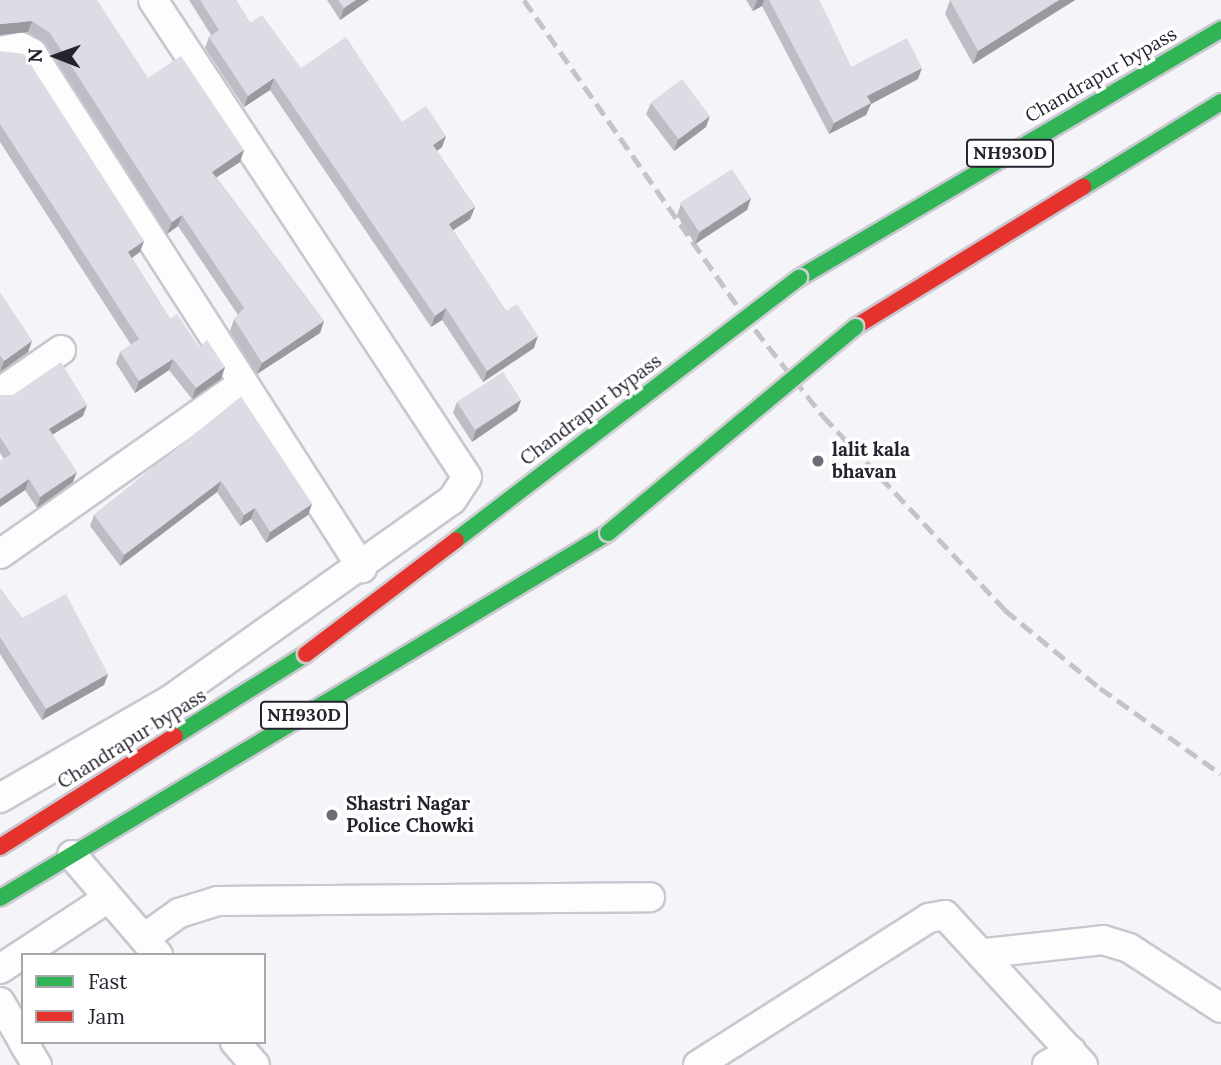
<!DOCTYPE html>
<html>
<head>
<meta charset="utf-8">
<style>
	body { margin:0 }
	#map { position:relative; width:1221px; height:1065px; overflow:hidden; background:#f5f4f9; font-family:Lora,serif }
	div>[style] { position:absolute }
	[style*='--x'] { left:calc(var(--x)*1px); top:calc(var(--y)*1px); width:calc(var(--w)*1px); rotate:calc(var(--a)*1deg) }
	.roads { filter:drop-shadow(2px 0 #c9c7cf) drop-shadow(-2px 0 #c9c7cf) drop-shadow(0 2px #c9c7cf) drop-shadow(0 -2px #c9c7cf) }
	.street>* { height:28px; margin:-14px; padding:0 14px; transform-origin:14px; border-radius:14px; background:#fefdfe }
	.fast>* { height:16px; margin:-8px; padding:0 8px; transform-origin:8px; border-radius:8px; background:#30b455 }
	.jam>* { height:16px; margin:-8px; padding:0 8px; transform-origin:8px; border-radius:8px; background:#e5322d }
	.rail>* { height:5px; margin-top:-2.5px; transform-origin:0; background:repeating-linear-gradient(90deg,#c4c3c5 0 14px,transparent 0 21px) }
	.bridges { filter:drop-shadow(2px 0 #d0cfd3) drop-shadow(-2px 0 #d0cfd3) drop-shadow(0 2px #d0cfd3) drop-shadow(0 -2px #d0cfd3) }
	.fast-bridge>* { height:16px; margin:-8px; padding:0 8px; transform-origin:8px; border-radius:8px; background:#30b455 }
	.jam-bridge>* { height:16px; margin:-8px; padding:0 8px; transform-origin:8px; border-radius:8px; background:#e5322d }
	.wall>* { inset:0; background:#bebcc4 }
	.shaded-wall>* { inset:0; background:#9b99a0 }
	.building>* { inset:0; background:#dddbe4; transform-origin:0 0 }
	.dots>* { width:19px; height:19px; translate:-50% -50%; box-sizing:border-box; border:4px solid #fff; border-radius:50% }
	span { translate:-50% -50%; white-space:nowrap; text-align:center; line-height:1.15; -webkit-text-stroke:7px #fff; paint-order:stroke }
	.shield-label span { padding:2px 5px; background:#fff; border:2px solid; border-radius:5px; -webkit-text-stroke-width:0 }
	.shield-label { font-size:18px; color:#26222f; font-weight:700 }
	.street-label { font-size:19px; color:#26222f }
	.poi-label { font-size:19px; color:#26222f; font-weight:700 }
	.left { translate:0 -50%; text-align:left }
	.legend { position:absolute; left:21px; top:953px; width:245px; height:91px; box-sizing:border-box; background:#fff; border:2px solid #a8a7ac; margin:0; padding:9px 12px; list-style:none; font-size:21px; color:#26222f }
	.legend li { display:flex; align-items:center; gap:14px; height:35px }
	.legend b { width:35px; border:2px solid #a8a7ac }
	.north { position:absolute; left:21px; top:21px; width:70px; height:70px; -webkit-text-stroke:5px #fff; paint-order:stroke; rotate:271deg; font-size:19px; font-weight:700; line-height:28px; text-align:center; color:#26222f }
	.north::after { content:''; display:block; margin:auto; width:24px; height:32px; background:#26222f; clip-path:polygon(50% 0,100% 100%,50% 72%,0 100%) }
</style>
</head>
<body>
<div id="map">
	<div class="roads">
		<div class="street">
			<i style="--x:0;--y:51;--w:21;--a:-11"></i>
			<i style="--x:21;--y:47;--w:13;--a:29"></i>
			<i style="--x:32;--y:53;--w:612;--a:57.35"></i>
			<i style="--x:0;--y:392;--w:74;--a:-34.5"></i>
			<i style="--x:0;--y:554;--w:296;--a:-35.1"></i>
			<i style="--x:0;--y:798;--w:200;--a:-30"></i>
			<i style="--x:173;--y:698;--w:342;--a:-35.4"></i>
			<i style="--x:452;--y:500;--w:27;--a:-57"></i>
			<i style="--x:467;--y:477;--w:571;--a:-123.36"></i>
			<i style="--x:72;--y:855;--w:132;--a:49.3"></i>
			<i style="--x:144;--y:938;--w:43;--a:-35.5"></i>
			<i style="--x:179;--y:913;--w:41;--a:-17.1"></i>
			<i style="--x:218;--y:901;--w:432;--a:-0.5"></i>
			<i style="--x:986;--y:953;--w:118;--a:-6.3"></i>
			<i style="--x:1103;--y:940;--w:27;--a:17"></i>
			<i style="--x:1129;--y:948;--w:110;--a:33.1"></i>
			<i style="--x:0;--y:969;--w:129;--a:-33.3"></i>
			<i style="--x:0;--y:1002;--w:45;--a:59.5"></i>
			<i style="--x:23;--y:1042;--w:27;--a:59"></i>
			<i style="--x:235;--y:1042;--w:30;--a:49"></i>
			<i style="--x:698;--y:1065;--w:274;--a:-32.5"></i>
			<i style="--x:929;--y:918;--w:16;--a:-11"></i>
			<i style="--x:945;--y:915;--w:204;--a:47.4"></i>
			<i style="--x:1047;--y:1065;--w:28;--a:-30"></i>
		</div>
		<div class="fast">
			<i style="--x:1083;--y:187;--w:162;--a:-31.6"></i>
			<i style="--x:799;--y:278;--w:490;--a:-30.5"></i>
			<i style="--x:175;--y:736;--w:155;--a:-32"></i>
			<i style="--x:0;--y:898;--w:709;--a:-30.98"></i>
		</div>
		<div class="jam">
			<i style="--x:855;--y:327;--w:268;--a:-31.6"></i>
			<i style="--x:0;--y:847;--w:207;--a:-32.4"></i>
		</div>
	</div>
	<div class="rail">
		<i style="--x:524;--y:0;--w:381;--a:55.1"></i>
		<i style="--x:742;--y:313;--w:131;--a:51.8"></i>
		<i style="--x:823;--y:416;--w:266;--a:46.8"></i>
		<i style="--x:1005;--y:610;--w:123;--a:39.4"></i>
		<i style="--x:1100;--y:688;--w:148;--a:35.4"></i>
	</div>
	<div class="bridges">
		<div class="fast-bridge">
			<i style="--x:608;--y:533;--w:322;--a:-39.8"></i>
			<i style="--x:456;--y:540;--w:432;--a:-37.4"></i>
		</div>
		<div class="jam-bridge">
			<i style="--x:306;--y:654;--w:188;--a:-37.2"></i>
		</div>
	</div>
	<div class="wall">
		<i style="clip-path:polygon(0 0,148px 78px,244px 150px,240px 162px,216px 177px,324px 321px,320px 333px,257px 374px,230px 331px,234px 319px,238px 315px,178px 226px,167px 234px,46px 44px,28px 32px)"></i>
		<i style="clip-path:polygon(189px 0,236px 0,250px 23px,301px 68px,402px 122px,446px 136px,442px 147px,437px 151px,475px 207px,470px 219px,453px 230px,506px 311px,534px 348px,483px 382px,442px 320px,431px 327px,270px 90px,244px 107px,205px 48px,209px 37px,211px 35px)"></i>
		<i style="clip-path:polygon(327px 0,369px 0,340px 20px)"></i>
		<i style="clip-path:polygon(746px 0,819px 0,851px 67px,918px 79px,871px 104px,866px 115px,829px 134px,762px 6px,753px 11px)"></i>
		<i style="clip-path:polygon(950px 0,1075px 0,973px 64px,945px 14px)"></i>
		<i style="clip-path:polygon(0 51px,144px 241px,140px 252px,132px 258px,170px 319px,199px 347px,225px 367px,221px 379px,192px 399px,169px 370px,135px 393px,116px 363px,120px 352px,131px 345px,0 142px)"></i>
		<i style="clip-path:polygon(651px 103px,706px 127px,674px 151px,646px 114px)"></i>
		<i style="clip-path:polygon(751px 198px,747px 210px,695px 244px,677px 215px,681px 204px)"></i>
		<i style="clip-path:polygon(0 293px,32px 341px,28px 352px,0 372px)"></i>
		<i style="clip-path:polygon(0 395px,83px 416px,52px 435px,73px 482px,37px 508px,25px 490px,0 507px,0 461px,4px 459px,0 453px)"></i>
		<i style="clip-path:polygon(241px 397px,312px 504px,308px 515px,266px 543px,251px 519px,240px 526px,217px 492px,120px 566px,90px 526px,94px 515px)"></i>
		<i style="clip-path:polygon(521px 400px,517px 411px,472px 442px,453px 413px,457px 402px)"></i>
		<i style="clip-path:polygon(0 588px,22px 618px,108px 674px,104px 685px,42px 720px,0 654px)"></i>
	</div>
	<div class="shaded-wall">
		<i style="clip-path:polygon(356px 0,369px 0,340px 20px,344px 8px)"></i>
		<i style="clip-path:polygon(757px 0,764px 0,762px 6px,753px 11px)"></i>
		<i style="clip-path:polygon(1059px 0,1075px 0,973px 64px,978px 51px)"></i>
		<i style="clip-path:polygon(32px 21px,28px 32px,0 35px,0 24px)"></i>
		<i style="clip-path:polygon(922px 68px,918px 79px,871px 104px,866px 115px,829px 134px,834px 123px,867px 96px)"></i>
		<i style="clip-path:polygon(274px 78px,270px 90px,244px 107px,248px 96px)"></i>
		<i style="clip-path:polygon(710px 116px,706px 127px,674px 151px,678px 140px)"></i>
		<i style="clip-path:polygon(446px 136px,442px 147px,429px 156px,433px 145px)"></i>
		<i style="clip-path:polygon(244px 150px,240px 162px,208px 183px,212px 172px)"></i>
		<i style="clip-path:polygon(751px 198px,747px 210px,695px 244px,700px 232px)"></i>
		<i style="clip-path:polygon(475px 207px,470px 219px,444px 236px,449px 224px)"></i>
		<i style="clip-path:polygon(182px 215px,178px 226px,167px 234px,172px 222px)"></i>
		<i style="clip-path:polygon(144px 241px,140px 252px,124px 263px,128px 252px)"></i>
		<i style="clip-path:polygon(446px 308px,442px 320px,431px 327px,435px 316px)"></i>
		<i style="clip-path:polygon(324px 321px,320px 333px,257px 374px,262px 363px)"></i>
		<i style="clip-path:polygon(538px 336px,534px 348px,483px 382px,487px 371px)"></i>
		<i style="clip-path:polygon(32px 341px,28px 352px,0 372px,4px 361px)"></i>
		<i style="clip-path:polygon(173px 359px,169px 370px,135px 393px,139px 381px)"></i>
		<i style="clip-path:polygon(225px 367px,221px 379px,192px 399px,196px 388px)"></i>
		<i style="clip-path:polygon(521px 400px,517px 411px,472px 442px,476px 430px)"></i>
		<i style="clip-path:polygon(87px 405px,83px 416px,45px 439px,49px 429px)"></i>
		<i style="clip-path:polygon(77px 472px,73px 482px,37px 508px,40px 497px)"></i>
		<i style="clip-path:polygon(29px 479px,25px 490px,0 507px,0 499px)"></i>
		<i style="clip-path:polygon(221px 481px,217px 492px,120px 566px,124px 555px)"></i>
		<i style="clip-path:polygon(312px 504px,308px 515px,266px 543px,270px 532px)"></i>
		<i style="clip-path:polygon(255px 508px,251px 519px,240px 526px,244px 515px)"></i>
		<i style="clip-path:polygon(108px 674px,104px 685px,42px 720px,46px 709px)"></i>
	</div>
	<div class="building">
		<i style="clip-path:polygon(0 0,97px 0,148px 78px,181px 56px,244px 150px,212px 172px,324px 321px,262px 363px,234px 319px,244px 308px,182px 215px,172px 222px,50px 33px,32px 21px,0 24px)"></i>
		<i style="clip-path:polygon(200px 0,236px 0,250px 23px,262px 15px,301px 68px,346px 37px,402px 122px,426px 106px,446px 136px,433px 145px,475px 207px,449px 224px,506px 311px,517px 304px,538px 336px,487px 371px,446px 308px,435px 316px,274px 78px,248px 96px,209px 37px,219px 30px)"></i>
		<i style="clip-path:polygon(338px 0,356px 0,344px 8px)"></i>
		<i style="clip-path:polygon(769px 0,819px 0,851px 67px,907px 38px,922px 68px,867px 96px,871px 103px,834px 123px)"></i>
		<i style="clip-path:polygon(950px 0,1059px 0,978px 51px)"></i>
		<i style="clip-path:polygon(0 51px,24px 54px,144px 241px,128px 252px,170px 319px,177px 314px,199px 347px,207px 340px,225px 367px,196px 388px,173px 359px,139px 381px,120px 352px,139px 339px,0 124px)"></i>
		<i style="left:682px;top:79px;width:46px;height:39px;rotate:53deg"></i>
		<i style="left:732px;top:169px;width:35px;height:62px;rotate:57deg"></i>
		<i style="clip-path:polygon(0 293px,32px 341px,4px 361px,0 355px)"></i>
		<i style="clip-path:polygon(61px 362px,87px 405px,49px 429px,77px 472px,40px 497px,29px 479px,0 499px,0 461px,11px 454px,0 437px,0 395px,13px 395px)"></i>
		<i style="left:503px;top:372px;width:33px;height:55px;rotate:57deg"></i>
		<i style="clip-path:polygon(241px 397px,312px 504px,270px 532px,255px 508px,244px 515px,221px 481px,124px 555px,94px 515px)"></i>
		<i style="clip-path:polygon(0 588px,22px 618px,66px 594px,108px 674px,46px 709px,0 637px)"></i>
	</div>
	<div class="dots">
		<i style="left:818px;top:461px;background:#6e6c76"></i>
		<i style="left:332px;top:815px;background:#6e6c76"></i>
	</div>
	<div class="shield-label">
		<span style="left:1010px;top:153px">NH930D</span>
		<span style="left:304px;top:715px">NH930D</span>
	</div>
	<div class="street-label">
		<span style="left:1101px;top:75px;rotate:-30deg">Chandrapur bypass</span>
		<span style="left:591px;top:410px;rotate:-37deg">Chandrapur bypass</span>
		<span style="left:132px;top:739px;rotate:-32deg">Chandrapur bypass</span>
	</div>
	<div class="poi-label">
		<span class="left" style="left:832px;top:461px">lalit kala<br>bhavan</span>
		<span class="left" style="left:346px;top:815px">Shastri Nagar<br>Police Chowki</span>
	</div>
	<ul class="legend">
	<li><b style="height:9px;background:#30b455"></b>Fast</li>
	<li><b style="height:9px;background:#e5322d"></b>Jam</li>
	</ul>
	<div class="north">N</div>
</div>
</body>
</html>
